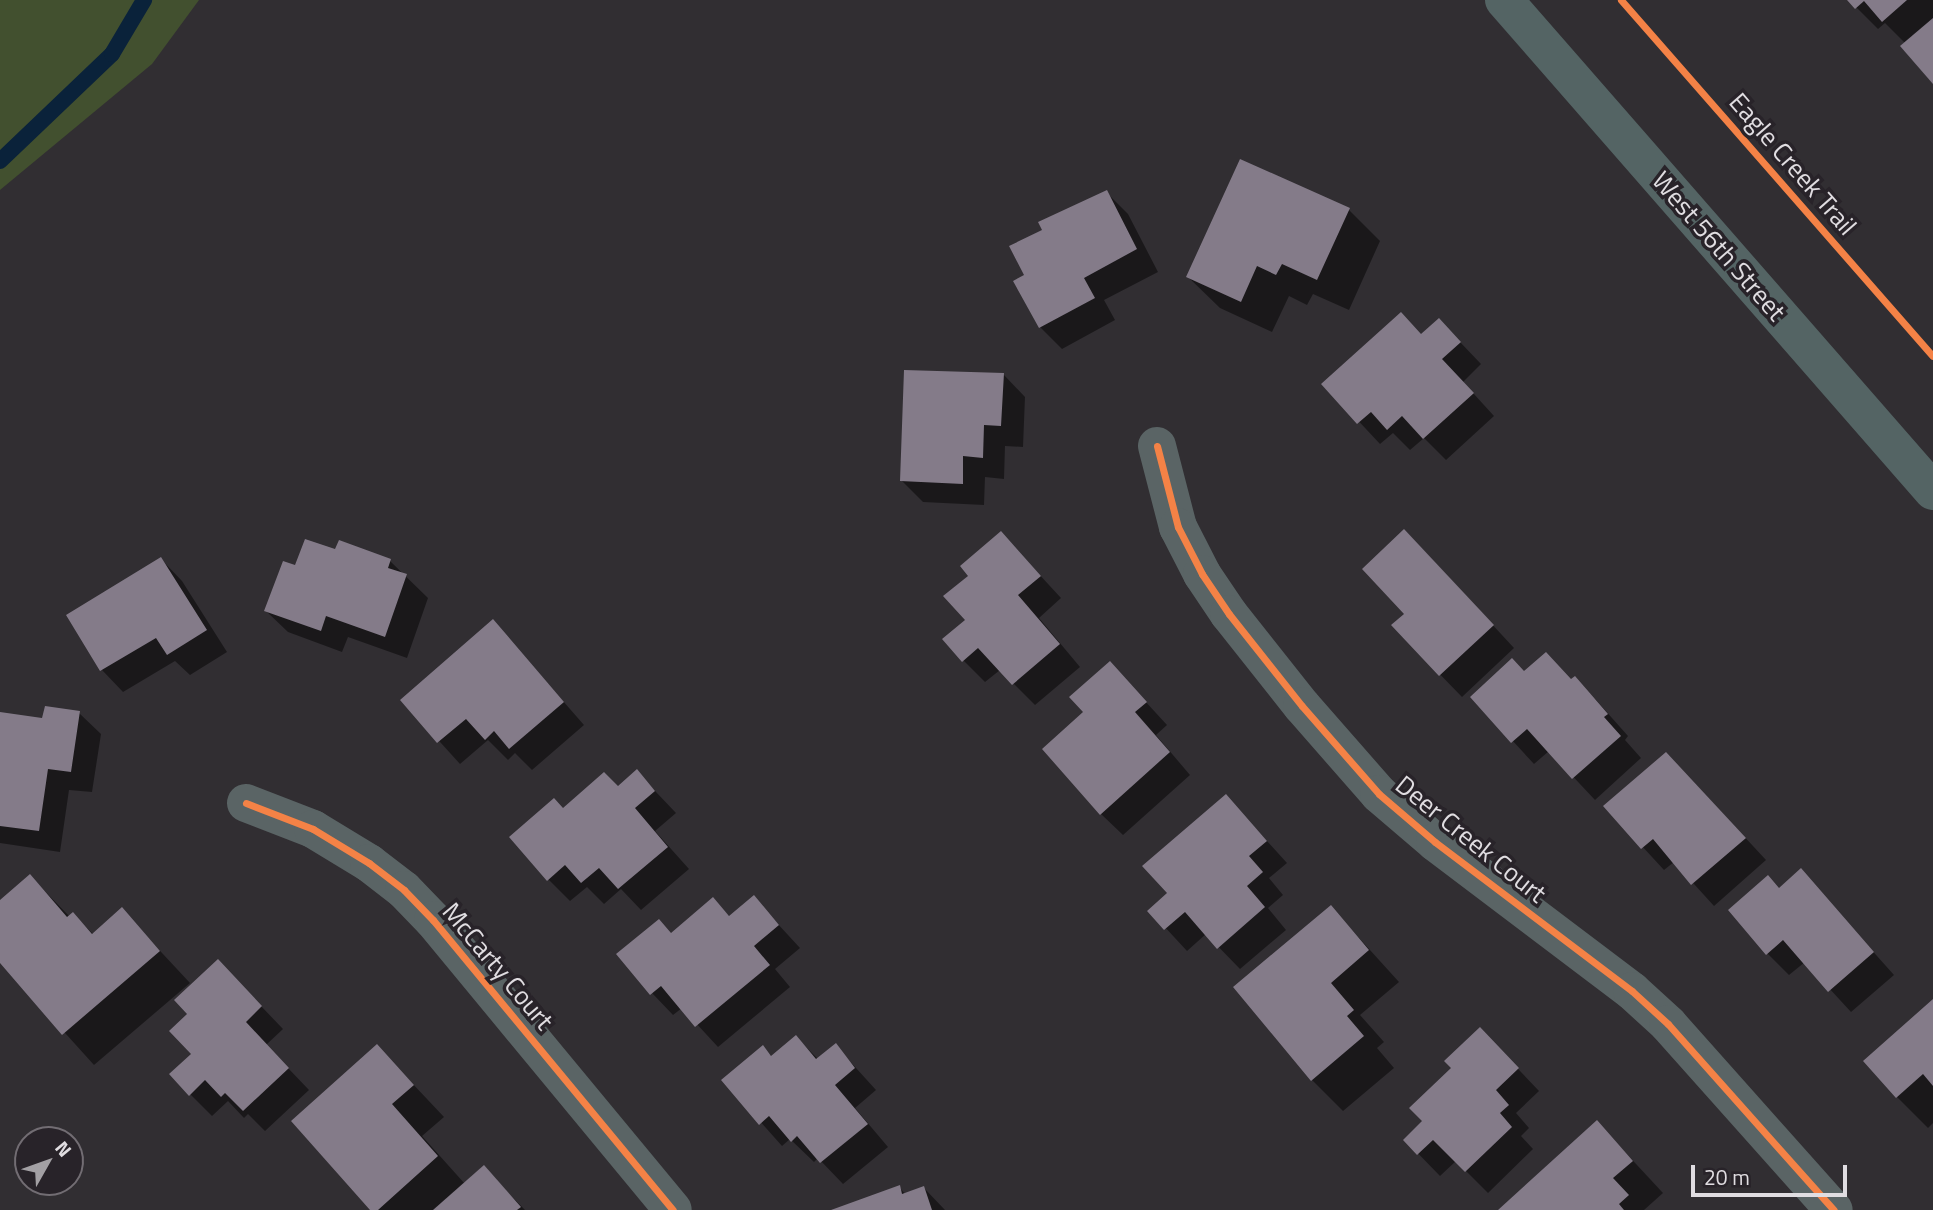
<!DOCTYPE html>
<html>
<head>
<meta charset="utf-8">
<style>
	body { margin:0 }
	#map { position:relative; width:1933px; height:1210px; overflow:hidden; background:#312e32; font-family:"Titillium Web",sans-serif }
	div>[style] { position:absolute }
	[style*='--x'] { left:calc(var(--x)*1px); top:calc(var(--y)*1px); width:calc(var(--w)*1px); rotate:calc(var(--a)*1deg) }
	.green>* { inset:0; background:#42502f }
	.shadow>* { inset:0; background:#0007 }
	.stream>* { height:16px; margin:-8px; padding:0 8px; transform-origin:8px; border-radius:8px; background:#0a223a }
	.building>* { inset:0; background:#847b89 }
	.minor>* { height:38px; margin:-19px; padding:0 19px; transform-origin:19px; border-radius:19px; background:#5a6465 }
	.major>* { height:38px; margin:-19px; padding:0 19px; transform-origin:19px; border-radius:19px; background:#546464 }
	.cycleway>* { height:7px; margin:-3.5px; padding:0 3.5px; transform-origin:3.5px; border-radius:3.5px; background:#f48246 }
	span { translate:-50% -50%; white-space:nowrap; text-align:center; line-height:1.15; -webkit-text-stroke:7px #282329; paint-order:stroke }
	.street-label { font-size:26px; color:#e0dde1 }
	.north { position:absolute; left:14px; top:1126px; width:70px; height:70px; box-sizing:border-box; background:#282329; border:2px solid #726d73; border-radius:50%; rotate:50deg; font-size:19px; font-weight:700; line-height:28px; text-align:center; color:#e0dde1 }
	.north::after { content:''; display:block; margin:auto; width:24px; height:32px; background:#a3a0a4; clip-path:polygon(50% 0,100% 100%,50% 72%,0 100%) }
	.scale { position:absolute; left:1691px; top:1165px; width:156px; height:32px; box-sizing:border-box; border:4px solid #e0dde1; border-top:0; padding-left:9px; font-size:21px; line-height:24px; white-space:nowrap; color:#e0dde1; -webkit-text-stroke:5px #282329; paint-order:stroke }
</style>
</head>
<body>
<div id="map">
	<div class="green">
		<i style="clip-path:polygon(0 0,199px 0,152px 64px,0 190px)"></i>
	</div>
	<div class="shadow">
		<i style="clip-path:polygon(1849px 0,1933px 0,1933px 81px,1906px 44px,1885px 23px,1878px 29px)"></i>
		<i style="clip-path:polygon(1106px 192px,1128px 214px,1158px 272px,1104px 300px,1115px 320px,1062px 349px,1040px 327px,1027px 276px)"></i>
		<i style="clip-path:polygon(1349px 210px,1380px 241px,1349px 310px,1313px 294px,1307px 305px,1289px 296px,1272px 332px,1220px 308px,1188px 277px)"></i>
		<i style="clip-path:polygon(1439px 320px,1481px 364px,1463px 382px,1494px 416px,1446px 460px,1424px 438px,1410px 450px,1393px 433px,1380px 444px,1324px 384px,1422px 336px)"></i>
		<i style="clip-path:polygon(1004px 375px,1025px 397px,1023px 447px,1005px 446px,1004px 479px,985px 477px,984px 505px,923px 502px,901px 480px)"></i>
		<i style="clip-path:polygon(1001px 533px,1061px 598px,1039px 618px,1080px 667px,1035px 705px,1000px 670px,985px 682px,963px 660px,970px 576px)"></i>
		<i style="clip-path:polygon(336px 552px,390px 561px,428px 598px,407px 658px,348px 637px,342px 652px,288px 632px,266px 611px,296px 567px)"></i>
		<i style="clip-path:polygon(1426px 553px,1514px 648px,1462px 697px,1393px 626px,1406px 614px)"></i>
		<i style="clip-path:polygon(161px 559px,182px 581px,227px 652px,190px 675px,175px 661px,123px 692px,102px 670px)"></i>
		<i style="clip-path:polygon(493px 621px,584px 725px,532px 770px,515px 753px,508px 760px,488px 740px,460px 764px,402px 700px)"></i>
		<i style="clip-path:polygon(1110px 663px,1167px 725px,1156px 735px,1190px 775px,1123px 835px,1101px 814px,1086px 712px)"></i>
		<i style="clip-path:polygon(1524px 673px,1572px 681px,1596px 700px,1628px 736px,1625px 740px,1641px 758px,1595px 800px,1549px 751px,1534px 764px,1472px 697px)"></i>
		<i style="clip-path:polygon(79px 713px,101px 734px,92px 792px,69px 790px,60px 852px,0 843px,0 714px,43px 720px)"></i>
		<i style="clip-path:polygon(637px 772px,676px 813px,655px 831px,689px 869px,641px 910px,621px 889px,604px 904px,587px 887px,570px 901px,548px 879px,564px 810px,618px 788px)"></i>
		<i style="clip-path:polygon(1688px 776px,1766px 860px,1714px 906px,1674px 862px,1664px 870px,1605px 806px)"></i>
		<i style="clip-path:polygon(1226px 796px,1287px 863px,1269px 878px,1283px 895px,1268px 908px,1286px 930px,1240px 969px,1206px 934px,1187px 951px,1150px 911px,1169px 894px)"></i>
		<i style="clip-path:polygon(1801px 871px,1894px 975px,1851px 1012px,1805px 962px,1789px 975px,1767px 953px,1780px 889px)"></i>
		<i style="clip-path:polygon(30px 876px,70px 917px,73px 914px,94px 935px,122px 910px,190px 983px,94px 1065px,0 961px,0 902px)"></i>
		<i style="clip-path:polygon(754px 898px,800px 948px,775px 969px,790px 987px,718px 1047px,682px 1008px,673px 1015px,652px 993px,672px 934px,713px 900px,730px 917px)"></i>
		<i style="clip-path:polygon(1331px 907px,1399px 982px,1360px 1015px,1384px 1042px,1377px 1048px,1394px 1068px,1343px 1111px,1312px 1080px)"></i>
		<i style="clip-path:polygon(239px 983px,283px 1029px,266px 1045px,309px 1090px,265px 1131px,248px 1114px,244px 1118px,228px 1101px,212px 1116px,190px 1094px,193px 1054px)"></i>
		<i style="clip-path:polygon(1933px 1001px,1933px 1123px,1928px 1128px,1897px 1097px)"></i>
		<i style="clip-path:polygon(796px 1037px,819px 1060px,836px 1046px,876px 1090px,855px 1108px,888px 1147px,843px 1184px,818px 1158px,814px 1162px,790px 1139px,782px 1146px,724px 1081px,763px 1048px,772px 1057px)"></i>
		<i style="clip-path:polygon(377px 1046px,444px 1117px,422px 1136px,465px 1184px,484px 1168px,525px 1210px,372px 1210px)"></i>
		<i style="clip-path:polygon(1501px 1051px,1539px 1091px,1516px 1113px,1529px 1128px,1521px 1136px,1533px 1149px,1488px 1193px,1456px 1161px,1440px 1176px,1405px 1140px)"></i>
		<i style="clip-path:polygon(1597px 1122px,1663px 1193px,1644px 1210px,1501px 1210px)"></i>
		<i style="clip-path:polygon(899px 1187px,906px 1195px,924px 1188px,945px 1210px,835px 1210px)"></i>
	</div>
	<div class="stream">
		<i style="--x:0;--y:161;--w:155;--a:-43.7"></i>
		<i style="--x:112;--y:54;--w:63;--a:-59.3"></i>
	</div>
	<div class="building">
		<i style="clip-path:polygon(1847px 0,1907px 0,1882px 22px,1864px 1px,1855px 9px)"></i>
		<i style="clip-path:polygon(1933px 18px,1933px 84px,1900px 46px)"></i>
		<i style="clip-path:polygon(1240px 159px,1350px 208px,1317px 280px,1282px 264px,1276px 275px,1257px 266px,1241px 302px,1186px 277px)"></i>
		<i style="clip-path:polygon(1107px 190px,1137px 249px,1084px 278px,1095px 298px,1039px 328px,1013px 281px,1024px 275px,1009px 246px,1042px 230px,1038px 222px)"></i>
		<i style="clip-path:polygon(1401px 312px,1421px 334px,1439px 318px,1461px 342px,1442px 359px,1474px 393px,1423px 439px,1402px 416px,1387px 430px,1371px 412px,1357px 424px,1321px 384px)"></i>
		<i style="clip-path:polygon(904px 370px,1004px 373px,1001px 426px,984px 425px,983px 458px,963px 456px,963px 484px,900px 481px)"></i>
		<i style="clip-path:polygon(1404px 529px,1494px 625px,1439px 676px,1391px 625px,1404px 614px,1362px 569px)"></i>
		<i style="clip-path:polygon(1001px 531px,1041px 576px,1018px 595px,1060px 644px,1012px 685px,978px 648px,962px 662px,942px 639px,965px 620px,943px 596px,968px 576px,960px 566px)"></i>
		<i style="clip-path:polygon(305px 539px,335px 549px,339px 540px,391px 559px,388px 568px,407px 574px,385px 637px,326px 616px,321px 631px,264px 611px,283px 561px,295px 565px)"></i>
		<i style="clip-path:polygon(161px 557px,207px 630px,167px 655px,156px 638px,100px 671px,66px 615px)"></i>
		<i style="clip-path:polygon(493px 619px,564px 702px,509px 749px,494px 731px,485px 740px,466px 719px,437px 743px,400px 700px)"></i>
		<i style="clip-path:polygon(1546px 652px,1571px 679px,1575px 676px,1608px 714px,1604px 717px,1621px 736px,1572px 779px,1527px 729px,1511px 743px,1470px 697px,1512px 658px,1524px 671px)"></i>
		<i style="clip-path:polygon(1110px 661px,1147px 702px,1135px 712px,1170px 752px,1100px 815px,1042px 749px,1083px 712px,1069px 697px)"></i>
		<i style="clip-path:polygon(45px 706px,80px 711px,71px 772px,48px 769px,39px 831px,0 826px,0 712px,42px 718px)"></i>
		<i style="clip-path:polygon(1666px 752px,1746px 838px,1691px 885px,1653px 839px,1641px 849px,1603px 806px)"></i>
		<i style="clip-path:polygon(637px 769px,655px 791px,635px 808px,668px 847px,618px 889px,599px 868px,581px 883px,565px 865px,547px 881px,509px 837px,554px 798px,563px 808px,604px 772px,618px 786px)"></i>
		<i style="clip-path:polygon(1226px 794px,1267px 841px,1249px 856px,1263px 872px,1247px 886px,1265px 907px,1217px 949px,1185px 912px,1164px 930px,1147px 911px,1167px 893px,1142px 866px)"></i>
		<i style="clip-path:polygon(1801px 868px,1874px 952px,1828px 992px,1783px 940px,1766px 955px,1728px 910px,1768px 875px,1779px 888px)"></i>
		<i style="clip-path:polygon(30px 874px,67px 917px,73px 912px,92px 934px,122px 907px,160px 951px,62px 1035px,0 963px,0 900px)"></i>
		<i style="clip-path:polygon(754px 895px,779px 925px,754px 946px,770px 965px,695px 1027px,661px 986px,650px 995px,616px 954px,659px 919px,671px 933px,713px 897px,729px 916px)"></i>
		<i style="clip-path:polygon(1331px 905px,1369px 950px,1331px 983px,1354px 1010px,1347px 1016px,1364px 1036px,1311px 1081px,1233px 987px)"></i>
		<i style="clip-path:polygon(218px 959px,262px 1006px,246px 1022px,289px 1068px,243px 1111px,225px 1093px,221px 1097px,205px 1080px,189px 1096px,169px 1074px,191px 1054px,169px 1031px,187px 1014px,174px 1000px)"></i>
		<i style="clip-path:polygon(1933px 999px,1933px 1086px,1923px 1074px,1896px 1098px,1863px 1061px)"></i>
		<i style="clip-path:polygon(1480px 1027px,1519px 1068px,1496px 1090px,1509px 1105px,1500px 1113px,1512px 1127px,1465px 1172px,1433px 1140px,1417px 1155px,1403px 1140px,1422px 1121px,1409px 1108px,1451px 1068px,1444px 1061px)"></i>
		<i style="clip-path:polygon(796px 1035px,816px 1059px,836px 1043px,855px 1068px,835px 1085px,868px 1124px,820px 1163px,797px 1136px,791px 1142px,769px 1116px,759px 1125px,721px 1080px,763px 1045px,771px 1056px)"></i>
		<i style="clip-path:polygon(377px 1044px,414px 1085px,392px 1104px,438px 1156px,378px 1210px,370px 1210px,291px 1121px)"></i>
		<i style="clip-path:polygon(1597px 1120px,1633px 1161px,1613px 1178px,1629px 1195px,1619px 1204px,1624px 1210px,1498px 1210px)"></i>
		<i style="clip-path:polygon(484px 1165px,521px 1207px,517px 1210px,433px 1210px)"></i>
		<i style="clip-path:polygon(900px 1185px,902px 1194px,924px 1186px,932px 1210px,831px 1210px)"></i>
	</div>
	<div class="minor">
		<i style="--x:1157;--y:446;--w:84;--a:75.5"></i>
		<i style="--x:1178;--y:527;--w:53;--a:62.9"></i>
		<i style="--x:1202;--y:574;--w:48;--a:56"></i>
		<i style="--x:1229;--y:614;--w:117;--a:51.6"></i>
		<i style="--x:1302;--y:706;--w:117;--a:48.8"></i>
		<i style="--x:1379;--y:794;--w:74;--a:40.6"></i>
		<i style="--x:1435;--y:842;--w:247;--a:37.1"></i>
		<i style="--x:1632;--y:991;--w:49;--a:42.5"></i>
		<i style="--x:1668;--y:1024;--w:249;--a:48.3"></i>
		<i style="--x:246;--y:803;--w:72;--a:21.2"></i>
		<i style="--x:313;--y:829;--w:66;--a:31.3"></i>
		<i style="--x:369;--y:863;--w:44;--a:37.6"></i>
		<i style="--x:404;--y:890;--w:42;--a:46"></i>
		<i style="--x:433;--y:920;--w:376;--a:50.4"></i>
	</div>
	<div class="major">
		<i style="--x:1504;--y:0;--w:652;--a:48.86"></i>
	</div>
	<div class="cycleway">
		<i style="--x:1621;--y:0;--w:473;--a:48.8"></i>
		<i style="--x:1157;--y:446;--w:84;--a:75.5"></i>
		<i style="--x:1178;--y:527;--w:53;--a:62.9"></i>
		<i style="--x:1202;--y:574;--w:48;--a:56"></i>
		<i style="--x:1229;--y:614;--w:117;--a:51.6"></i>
		<i style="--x:1302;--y:706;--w:117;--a:48.8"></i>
		<i style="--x:1379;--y:794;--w:74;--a:40.6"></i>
		<i style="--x:1435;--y:842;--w:247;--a:37.1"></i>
		<i style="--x:1632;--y:991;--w:49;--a:42.5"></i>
		<i style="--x:1668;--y:1024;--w:249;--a:48.3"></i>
		<i style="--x:246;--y:803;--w:72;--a:21.2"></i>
		<i style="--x:313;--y:829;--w:66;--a:31.3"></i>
		<i style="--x:369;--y:863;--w:44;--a:37.6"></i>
		<i style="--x:404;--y:890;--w:42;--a:46"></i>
		<i style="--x:433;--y:920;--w:376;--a:50.4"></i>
	</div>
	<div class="street-label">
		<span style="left:1793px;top:164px;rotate:49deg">Eagle Creek Trail</span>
		<span style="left:1719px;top:246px;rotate:49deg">West 56th Street</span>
		<span style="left:1471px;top:839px;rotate:39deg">Deer Creek Court</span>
		<span style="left:498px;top:966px;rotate:50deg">McCarty Court</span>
	</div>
	<div class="north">N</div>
	<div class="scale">20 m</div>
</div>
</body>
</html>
